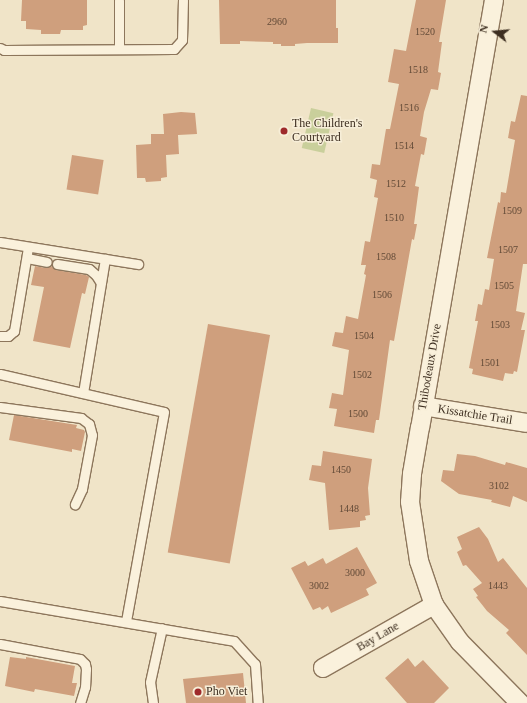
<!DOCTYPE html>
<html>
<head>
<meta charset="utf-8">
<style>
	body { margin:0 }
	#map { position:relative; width:527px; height:703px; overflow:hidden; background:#f0e4c8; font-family:Georgia,serif }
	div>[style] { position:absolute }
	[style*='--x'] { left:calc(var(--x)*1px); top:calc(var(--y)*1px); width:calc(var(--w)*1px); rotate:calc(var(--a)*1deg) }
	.green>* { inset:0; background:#c9cf9b; transform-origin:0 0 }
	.building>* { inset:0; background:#cf9f7d; transform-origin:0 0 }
	.roads { filter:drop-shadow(1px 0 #8d765c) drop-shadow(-1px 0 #8d765c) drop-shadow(0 1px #8d765c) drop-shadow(0 -1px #8d765c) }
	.lane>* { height:9px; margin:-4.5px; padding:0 4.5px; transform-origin:4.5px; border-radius:4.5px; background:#faf1dc }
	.street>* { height:18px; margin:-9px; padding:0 9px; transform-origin:9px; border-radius:9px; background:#faf1dc }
	.dots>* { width:11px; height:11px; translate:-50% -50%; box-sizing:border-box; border:2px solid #f7eed8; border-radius:50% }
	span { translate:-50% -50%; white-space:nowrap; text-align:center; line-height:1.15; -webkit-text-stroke:3px #f7eed8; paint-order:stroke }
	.number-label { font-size:10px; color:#624a37 }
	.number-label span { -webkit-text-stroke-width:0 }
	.poi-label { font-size:12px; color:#3d2e20 }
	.left { translate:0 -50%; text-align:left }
	.street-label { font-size:12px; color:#3d2e20 }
	.north { position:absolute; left:475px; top:12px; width:40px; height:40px; -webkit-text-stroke:3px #f7eed8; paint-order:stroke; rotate:286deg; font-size:11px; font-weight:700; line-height:16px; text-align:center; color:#3d2e20 }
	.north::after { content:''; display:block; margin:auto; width:14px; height:18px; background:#3d2e20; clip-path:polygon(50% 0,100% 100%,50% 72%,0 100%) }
</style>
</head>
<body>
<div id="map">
	<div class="green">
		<i style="left:311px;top:108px;width:23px;height:41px;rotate:13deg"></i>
	</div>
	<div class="building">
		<i style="clip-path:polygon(22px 0,87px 0,87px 25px,83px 26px,83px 30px,61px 30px,60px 34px,41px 34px,41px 30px,26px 29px,26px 21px,21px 21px)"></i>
		<i style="clip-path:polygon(219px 0,336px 0,336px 28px,338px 28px,338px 43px,307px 43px,295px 44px,295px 46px,281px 46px,281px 44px,273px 44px,273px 42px,240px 41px,240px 44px,220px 44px)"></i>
		<i style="clip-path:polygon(416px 0,446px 0,439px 42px,442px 42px,438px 72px,441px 73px,438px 90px,431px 89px,424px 112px,420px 136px,427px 138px,424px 155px,421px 154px,415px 186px,419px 187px,414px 224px,417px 224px,414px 240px,412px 239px,394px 341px,390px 340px,379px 420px,376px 420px,374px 433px,334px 426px,337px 409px,329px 408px,332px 393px,343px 395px,349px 350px,332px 346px,335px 332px,343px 333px,346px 316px,358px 319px,366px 275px,364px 274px,366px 265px,361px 265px,365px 241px,370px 242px,378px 198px,374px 197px,377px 180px,370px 178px,372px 164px,380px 165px,386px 129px,390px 129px,399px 84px,388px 82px,394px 49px,406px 51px)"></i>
		<i style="clip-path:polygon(521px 95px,527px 96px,527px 264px,523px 264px,516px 311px,525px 313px,521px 330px,525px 330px,517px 372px,514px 371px,513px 374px,505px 373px,503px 381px,472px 374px,473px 369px,469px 368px,478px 321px,475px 321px,478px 304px,482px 305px,485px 289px,489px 290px,494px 259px,487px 258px,498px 202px,500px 203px,501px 192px,506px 193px,515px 140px,508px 138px,511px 121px,515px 122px)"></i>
		<i style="clip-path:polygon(181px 112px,195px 113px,197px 134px,178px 135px,179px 154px,166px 155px,167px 177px,161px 178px,161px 181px,146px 182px,145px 178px,137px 178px,136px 145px,151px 144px,151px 134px,164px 134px,163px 114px)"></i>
		<i style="left:72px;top:155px;width:32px;height:35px;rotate:9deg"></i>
		<i style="clip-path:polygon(35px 266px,46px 268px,51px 266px,56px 270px,86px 275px,89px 277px,85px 294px,82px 293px,70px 348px,33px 341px,44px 287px,31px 285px)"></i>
		<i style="left:208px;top:324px;width:63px;height:232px;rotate:10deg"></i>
		<i style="clip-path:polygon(14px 415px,77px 425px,76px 428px,84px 430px,85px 432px,81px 451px,72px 449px,72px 452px,9px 440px)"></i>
		<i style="clip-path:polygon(323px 451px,372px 459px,368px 488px,370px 515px,365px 516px,366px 520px,360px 521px,360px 527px,329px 530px,325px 483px,309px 480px,312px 465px,321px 466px)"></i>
		<i style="clip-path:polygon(457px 454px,475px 456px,505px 465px,506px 462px,527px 468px,527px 502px,513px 496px,510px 507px,491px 502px,492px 500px,459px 494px,441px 481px,443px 470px,454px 471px)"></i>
		<i style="clip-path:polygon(479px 527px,488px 539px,498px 562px,503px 558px,527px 588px,527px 655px,506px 633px,509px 630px,487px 611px,476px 597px,478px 596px,473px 589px,482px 583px,466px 565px,463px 566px,457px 552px,462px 549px,457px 537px)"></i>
		<i style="clip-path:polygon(357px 547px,377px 583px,366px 589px,369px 595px,331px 613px,328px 606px,322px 610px,320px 607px,313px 610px,291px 568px,305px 561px,308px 566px,323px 558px,326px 564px)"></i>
		<i style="clip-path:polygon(10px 657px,26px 659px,26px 657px,75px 666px,72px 683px,77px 683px,74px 696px,35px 689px,34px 692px,5px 686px)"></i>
		<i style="clip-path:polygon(408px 658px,415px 667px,423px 660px,449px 688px,434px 703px,407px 703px,385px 678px)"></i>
		<i style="clip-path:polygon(243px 673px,246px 703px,186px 703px,183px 679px)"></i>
	</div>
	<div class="roads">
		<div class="lane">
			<i style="--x:119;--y:0;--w:49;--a:90"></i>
			<i style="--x:0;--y:48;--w:4;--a:27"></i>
			<i style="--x:4;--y:50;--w:170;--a:-0.3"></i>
			<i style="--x:174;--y:49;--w:12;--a:-48"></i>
			<i style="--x:182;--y:40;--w:40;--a:-88.6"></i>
			<i style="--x:0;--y:242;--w:140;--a:9.1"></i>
			<i style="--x:27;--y:258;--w:20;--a:11"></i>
			<i style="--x:57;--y:264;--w:32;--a:9"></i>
			<i style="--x:89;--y:269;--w:9;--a:41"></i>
			<i style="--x:96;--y:275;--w:9;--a:58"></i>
			<i style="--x:0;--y:336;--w:8;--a:0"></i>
			<i style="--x:8;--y:336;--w:8;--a:-40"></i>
			<i style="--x:14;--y:331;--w:85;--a:-80.5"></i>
			<i style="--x:0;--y:374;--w:168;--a:13"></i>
			<i style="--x:164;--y:412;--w:213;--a:100.3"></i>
			<i style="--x:83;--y:393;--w:136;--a:-80.7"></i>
			<i style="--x:0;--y:407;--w:82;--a:7.7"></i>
			<i style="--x:81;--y:418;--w:10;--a:37"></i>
			<i style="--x:89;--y:424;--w:11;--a:75"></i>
			<i style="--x:92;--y:435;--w:55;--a:100.5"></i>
			<i style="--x:82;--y:489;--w:17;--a:115"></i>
			<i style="--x:0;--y:601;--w:237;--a:9.7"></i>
			<i style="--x:234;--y:641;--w:31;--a:48"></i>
			<i style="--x:255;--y:664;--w:39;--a:86"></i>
			<i style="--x:0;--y:644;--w:81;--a:10.6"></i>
			<i style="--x:80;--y:659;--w:7;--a:45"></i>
			<i style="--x:85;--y:664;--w:5;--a:79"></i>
			<i style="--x:86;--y:669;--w:18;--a:93"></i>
			<i style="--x:85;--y:687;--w:17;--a:107"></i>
			<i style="--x:153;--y:703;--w:21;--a:-98"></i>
			<i style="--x:150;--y:682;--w:55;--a:-77.5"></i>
		</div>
		<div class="street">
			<i style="--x:494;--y:0;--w:433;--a:99.8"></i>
			<i style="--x:420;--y:427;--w:48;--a:99.7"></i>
			<i style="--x:412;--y:474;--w:28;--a:94"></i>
			<i style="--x:410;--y:502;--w:60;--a:81.3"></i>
			<i style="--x:419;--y:561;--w:46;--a:71.2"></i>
			<i style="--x:434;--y:605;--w:45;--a:54.9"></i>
			<i style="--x:460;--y:642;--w:86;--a:45.5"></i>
			<i style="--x:423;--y:406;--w:105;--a:9.3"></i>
			<i style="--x:323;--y:668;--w:128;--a:-29.6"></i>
		</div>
	</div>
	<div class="dots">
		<i style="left:284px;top:131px;background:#9e2a2b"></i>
		<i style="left:198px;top:692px;background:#9e2a2b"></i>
	</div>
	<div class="number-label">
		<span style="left:277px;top:22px">2960</span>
		<span style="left:425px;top:32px">1520</span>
		<span style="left:418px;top:70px">1518</span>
		<span style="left:409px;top:108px">1516</span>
		<span style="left:404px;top:146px">1514</span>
		<span style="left:396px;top:184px">1512</span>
		<span style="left:512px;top:211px">1509</span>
		<span style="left:394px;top:218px">1510</span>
		<span style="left:508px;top:250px">1507</span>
		<span style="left:386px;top:257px">1508</span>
		<span style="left:504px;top:286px">1505</span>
		<span style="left:382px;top:295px">1506</span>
		<span style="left:500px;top:325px">1503</span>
		<span style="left:364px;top:336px">1504</span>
		<span style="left:490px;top:363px">1501</span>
		<span style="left:362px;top:375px">1502</span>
		<span style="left:358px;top:414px">1500</span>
		<span style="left:341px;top:470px">1450</span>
		<span style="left:499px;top:486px">3102</span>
		<span style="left:349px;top:509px">1448</span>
		<span style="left:355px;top:573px">3000</span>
		<span style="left:319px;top:586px">3002</span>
		<span style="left:498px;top:586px">1443</span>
	</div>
	<div class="poi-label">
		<span class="left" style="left:292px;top:131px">The Children's<br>Courtyard</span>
		<span class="left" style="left:206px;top:692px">Pho Viet</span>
	</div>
	<div class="street-label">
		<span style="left:430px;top:367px;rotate:-80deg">Thibodeaux Drive</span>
		<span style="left:475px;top:415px;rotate:9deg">Kissatchie Trail</span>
		<span style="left:378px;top:637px;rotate:-30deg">Bay Lane</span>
	</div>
	<div class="north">N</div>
</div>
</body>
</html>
